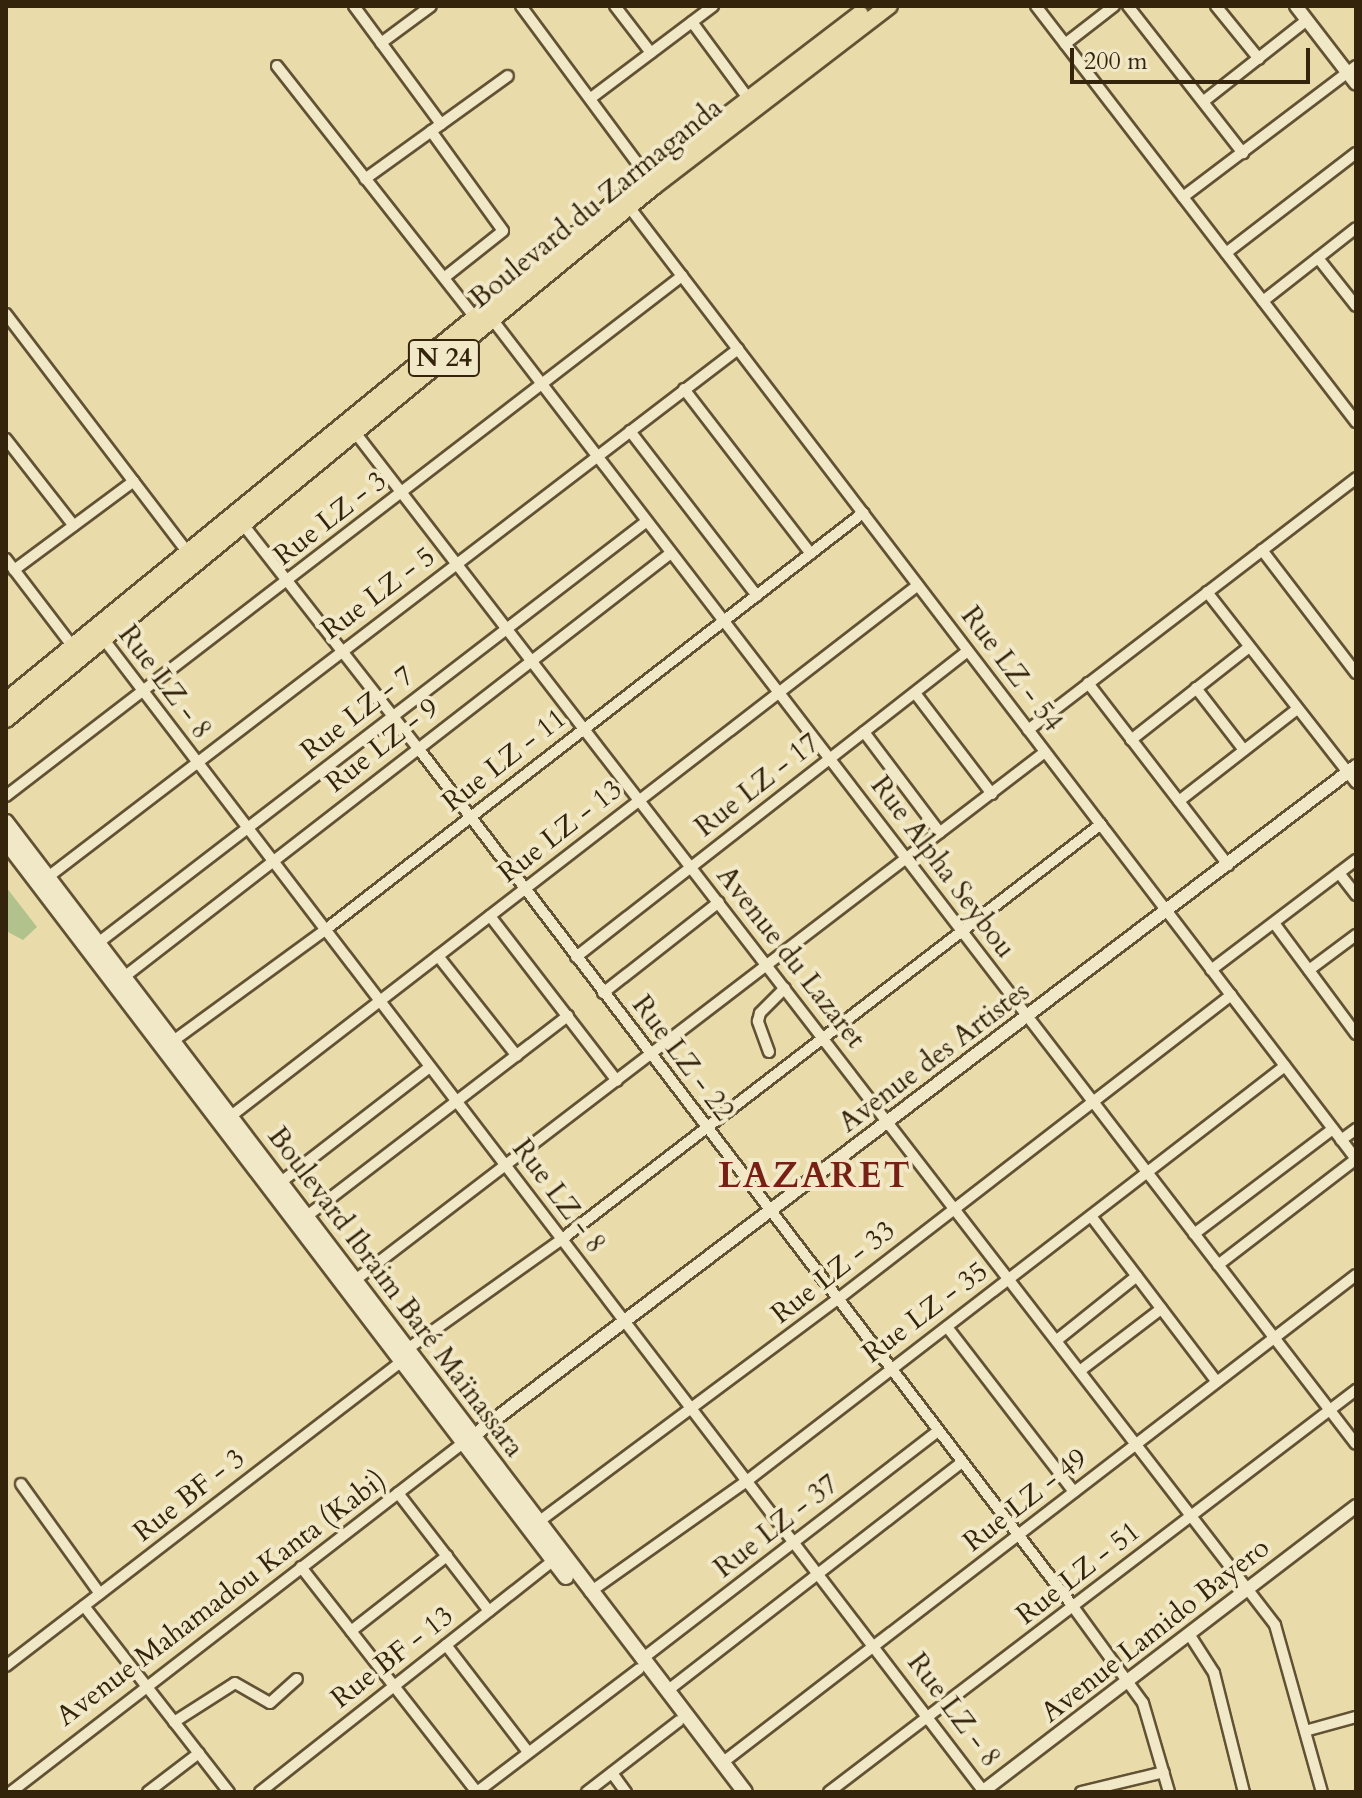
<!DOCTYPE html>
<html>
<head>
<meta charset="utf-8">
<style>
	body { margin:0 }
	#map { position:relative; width:1362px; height:1798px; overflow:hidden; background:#eadcaa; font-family:Cardo,serif }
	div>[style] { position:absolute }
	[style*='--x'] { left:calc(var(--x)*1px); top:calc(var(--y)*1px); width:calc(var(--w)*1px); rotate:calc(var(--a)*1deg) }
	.green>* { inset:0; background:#b1c28d }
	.roads { filter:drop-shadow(2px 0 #625234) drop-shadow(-2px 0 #625234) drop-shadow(0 2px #625234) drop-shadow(0 -2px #625234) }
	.minor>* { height:10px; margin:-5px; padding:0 5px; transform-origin:5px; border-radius:5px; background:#f1e8c8 }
	.tertiary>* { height:12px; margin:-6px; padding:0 6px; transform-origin:6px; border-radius:6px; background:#f1e8c8 }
	.secondary>* { height:14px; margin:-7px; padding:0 7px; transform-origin:7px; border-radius:7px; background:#f1e8c8 }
	.primary>* { height:16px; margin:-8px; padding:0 8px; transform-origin:8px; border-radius:8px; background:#eadcaa }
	span { translate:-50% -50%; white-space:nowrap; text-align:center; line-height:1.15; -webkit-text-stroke:8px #f1e8c8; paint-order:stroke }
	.shield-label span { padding:2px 6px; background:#f1e8c8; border:2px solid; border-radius:6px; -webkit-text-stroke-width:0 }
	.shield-label { font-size:26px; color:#34240c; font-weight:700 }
	.street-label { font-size:28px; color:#34240c }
	.district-label { font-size:36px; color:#7a1f14; font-weight:700; letter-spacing:2px }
	.frame { position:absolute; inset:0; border:8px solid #34240c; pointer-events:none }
	.scale { position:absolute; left:1070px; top:48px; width:240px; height:36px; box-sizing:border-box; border:4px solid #34240c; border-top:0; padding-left:10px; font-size:24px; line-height:28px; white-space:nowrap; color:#34240c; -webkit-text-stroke:6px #f1e8c8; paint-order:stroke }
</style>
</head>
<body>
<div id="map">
	<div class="green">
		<i style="clip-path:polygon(6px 887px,37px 927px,23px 940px,6px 931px)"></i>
	</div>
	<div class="roads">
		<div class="minor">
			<i style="--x:354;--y:6;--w:147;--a:53.6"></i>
			<i style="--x:521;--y:6;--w:219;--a:53.5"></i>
			<i style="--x:615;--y:6;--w:59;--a:52.5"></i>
			<i style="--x:1036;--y:6;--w:525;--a:52.43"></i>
			<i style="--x:1128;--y:6;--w:187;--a:52"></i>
			<i style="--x:1216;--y:6;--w:68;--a:50.9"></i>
			<i style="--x:692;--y:22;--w:94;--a:53.6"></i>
			<i style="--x:381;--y:43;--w:62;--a:-36.5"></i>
			<i style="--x:1065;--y:44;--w:62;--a:-37.8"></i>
			<i style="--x:277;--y:66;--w:320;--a:51.8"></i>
			<i style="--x:591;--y:98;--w:153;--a:-37"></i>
			<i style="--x:1204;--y:101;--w:131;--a:-38.2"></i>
			<i style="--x:431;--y:131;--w:123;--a:54.2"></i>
			<i style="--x:503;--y:231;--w:75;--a:141.5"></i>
			<i style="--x:365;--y:179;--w:176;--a:-35.8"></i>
			<i style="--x:1183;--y:197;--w:217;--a:-37.1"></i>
			<i style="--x:630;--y:208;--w:1196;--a:52.64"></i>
			<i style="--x:1226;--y:253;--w:164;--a:-37.6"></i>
			<i style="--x:1318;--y:258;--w:61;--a:51.6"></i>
			<i style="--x:1263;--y:301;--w:118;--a:-38.1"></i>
			<i style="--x:6;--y:314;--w:300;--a:52.7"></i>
			<i style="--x:492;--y:319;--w:1418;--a:52.48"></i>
			<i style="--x:684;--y:389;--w:208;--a:52.4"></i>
			<i style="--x:354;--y:431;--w:1508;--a:52.35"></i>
			<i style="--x:1275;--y:1625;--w:173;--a:74.3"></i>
			<i style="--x:630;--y:431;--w:208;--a:52.4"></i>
			<i style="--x:6;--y:439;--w:110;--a:52"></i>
			<i style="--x:242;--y:523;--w:286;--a:52"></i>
			<i style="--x:418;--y:748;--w:1082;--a:52.66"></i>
			<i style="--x:1074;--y:1608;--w:117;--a:54"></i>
			<i style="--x:1143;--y:1703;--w:93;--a:73.7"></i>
			<i style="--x:1262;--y:550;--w:155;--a:52.6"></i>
			<i style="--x:6;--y:559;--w:111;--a:52.7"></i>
			<i style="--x:14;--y:570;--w:149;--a:-36.6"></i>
			<i style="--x:1207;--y:592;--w:242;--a:52"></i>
			<i style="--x:102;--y:637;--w:1453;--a:52.63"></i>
			<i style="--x:1088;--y:683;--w:230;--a:52.4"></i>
			<i style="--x:1196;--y:688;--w:78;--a:52.3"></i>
			<i style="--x:915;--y:693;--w:127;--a:52.7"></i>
			<i style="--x:1028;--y:730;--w:414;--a:-37.5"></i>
			<i style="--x:864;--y:732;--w:126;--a:53"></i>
			<i style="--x:1131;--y:740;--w:150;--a:-38.2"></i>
			<i style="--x:6;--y:796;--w:853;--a:-37.57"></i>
			<i style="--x:1179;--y:801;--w:150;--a:-37.9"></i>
			<i style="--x:1339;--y:873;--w:28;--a:52"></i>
			<i style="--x:48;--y:877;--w:869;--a:-37.42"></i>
			<i style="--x:490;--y:916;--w:208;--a:52.4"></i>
			<i style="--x:1274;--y:923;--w:138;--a:53.5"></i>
			<i style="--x:98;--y:943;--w:692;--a:-37.55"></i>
			<i style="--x:438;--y:956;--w:127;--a:51.7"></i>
			<i style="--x:576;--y:957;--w:497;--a:-38"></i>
			<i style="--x:1211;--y:970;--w:182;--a:-37.2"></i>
			<i style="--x:1309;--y:970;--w:59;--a:-36.7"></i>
			<i style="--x:124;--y:977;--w:692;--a:-37.78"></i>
			<i style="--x:603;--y:993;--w:147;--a:-38.1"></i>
			<i style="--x:173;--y:1041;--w:188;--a:-36.1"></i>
			<i style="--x:325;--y:930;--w:681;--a:-37.78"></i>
			<i style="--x:769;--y:1052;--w:33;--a:-110"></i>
			<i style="--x:758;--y:1021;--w:8;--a:-76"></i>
			<i style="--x:760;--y:1013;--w:35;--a:-45"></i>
			<i style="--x:231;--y:1116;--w:868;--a:-37.7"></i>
			<i style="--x:1341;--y:1140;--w:19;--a:-36"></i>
			<i style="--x:281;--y:1182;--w:188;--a:-37.7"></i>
			<i style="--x:307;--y:1216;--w:329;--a:-37.5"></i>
			<i style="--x:1091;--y:1216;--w:208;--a:52.8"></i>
			<i style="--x:1194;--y:1234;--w:174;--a:-37.1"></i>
			<i style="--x:1218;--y:1265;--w:174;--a:-37.5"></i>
			<i style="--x:354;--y:1281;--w:870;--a:-37.44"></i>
			<i style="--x:947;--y:1327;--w:208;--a:52.4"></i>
			<i style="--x:1057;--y:1340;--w:102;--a:-38.7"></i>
			<i style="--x:406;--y:1350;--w:191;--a:-35.4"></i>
			<i style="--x:562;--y:1239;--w:680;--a:-37.59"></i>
			<i style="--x:1081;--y:1370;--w:101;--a:-37.3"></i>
			<i style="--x:21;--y:1484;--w:135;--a:54.3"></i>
			<i style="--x:398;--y:1493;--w:149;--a:52.4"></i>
			<i style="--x:537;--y:1523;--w:375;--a:-36.7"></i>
			<i style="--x:838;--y:1299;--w:497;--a:-37.7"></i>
			<i style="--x:301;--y:1567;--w:286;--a:52"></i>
			<i style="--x:477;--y:1792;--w:203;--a:-37.2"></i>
			<i style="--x:590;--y:1592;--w:194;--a:-35.3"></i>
			<i style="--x:748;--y:1480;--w:678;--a:-37.63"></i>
			<i style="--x:84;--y:1606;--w:236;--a:52.1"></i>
			<i style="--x:351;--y:1631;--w:122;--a:-38"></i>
			<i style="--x:1189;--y:1634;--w:46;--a:57.3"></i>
			<i style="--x:1214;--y:1673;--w:123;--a:75.9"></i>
			<i style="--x:446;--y:1645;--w:135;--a:52.5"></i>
			<i style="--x:642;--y:1659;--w:374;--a:-37.6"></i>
			<i style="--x:6;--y:1666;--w:498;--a:-37.6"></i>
			<i style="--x:667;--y:1691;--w:373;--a:-37.8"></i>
			<i style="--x:174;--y:1722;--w:72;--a:-32.6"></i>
			<i style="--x:235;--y:1683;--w:40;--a:29.7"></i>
			<i style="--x:270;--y:1703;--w:36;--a:-42"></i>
			<i style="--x:1305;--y:1731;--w:53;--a:-15.4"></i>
			<i style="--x:722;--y:1763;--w:800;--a:-37.59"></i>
			<i style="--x:612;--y:1773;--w:24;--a:54"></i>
			<i style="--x:11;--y:1792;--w:571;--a:-37.67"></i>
			<i style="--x:148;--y:1792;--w:64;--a:-37.4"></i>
			<i style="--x:260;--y:1792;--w:373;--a:-38.3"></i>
			<i style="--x:587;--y:1792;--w:116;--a:-37.7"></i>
			<i style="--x:829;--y:1792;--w:663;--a:-37.34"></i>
			<i style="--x:1081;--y:1792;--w:85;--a:-13.5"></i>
		</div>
		<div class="tertiary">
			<i style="--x:1296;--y:6;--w:98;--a:52.4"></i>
			<i style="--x:469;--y:1439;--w:1113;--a:-37.19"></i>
			<i style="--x:982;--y:1792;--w:471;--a:-37.4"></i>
		</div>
		<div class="secondary">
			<i style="--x:6;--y:822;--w:1219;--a:52.7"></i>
			<i style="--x:6;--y:842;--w:924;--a:52.7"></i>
		</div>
		<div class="primary">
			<i style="--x:6;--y:701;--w:828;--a:-39.27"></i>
			<i style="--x:647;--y:177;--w:268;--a:-37.4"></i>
			<i style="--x:6;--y:719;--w:839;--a:-39.44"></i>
			<i style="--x:654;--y:186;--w:296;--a:-37.5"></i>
		</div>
	</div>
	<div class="shield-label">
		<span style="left:444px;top:358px">N 24</span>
	</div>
	<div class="street-label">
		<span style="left:596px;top:203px;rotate:-39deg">Boulevard du Zarmaganda</span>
		<span style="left:330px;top:518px;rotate:-38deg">Rue LZ - 3</span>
		<span style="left:378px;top:593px;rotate:-37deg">Rue LZ - 5</span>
		<span style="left:1012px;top:669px;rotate:53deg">Rue LZ - 54</span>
		<span style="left:165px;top:682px;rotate:53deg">Rue LZ - 8</span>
		<span style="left:357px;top:713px;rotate:-38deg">Rue LZ - 7</span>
		<span style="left:382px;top:745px;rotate:-38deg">Rue LZ - 9</span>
		<span style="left:504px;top:760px;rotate:-38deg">Rue LZ - 11</span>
		<span style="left:757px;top:785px;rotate:-38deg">Rue LZ - 17</span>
		<span style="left:560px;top:831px;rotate:-38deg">Rue LZ - 13</span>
		<span style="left:943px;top:867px;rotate:53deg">Rue Alpha Seybou</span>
		<span style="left:791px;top:957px;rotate:52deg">Avenue du Lazaret</span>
		<span style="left:934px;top:1057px;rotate:-37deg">Avenue des Artistes</span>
		<span style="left:683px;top:1058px;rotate:53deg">Rue LZ - 22</span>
		<span style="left:559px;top:1196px;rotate:53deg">Rue LZ - 8</span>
		<span style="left:833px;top:1272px;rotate:-38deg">Rue LZ - 33</span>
		<span style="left:396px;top:1292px;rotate:53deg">Boulevard Ibraim Baré Maïnassara</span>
		<span style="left:925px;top:1312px;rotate:-37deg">Rue LZ - 35</span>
		<span style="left:189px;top:1495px;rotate:-38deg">Rue BF - 3</span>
		<span style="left:1025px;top:1500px;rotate:-38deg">Rue LZ - 49</span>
		<span style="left:776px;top:1526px;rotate:-38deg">Rue LZ - 37</span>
		<span style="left:1078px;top:1573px;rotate:-38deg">Rue LZ - 51</span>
		<span style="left:221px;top:1598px;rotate:-37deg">Avenue Mahamadou Kanta (Kabi)</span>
		<span style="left:1155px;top:1630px;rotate:-38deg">Avenue Lamido Bayero</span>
		<span style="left:392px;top:1657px;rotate:-38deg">Rue BF - 13</span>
		<span style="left:954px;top:1710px;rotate:53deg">Rue LZ - 8</span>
	</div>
	<div class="district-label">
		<span style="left:815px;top:1176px">LAZARET</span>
	</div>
	<div class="frame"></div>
	<div class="scale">200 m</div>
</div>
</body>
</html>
